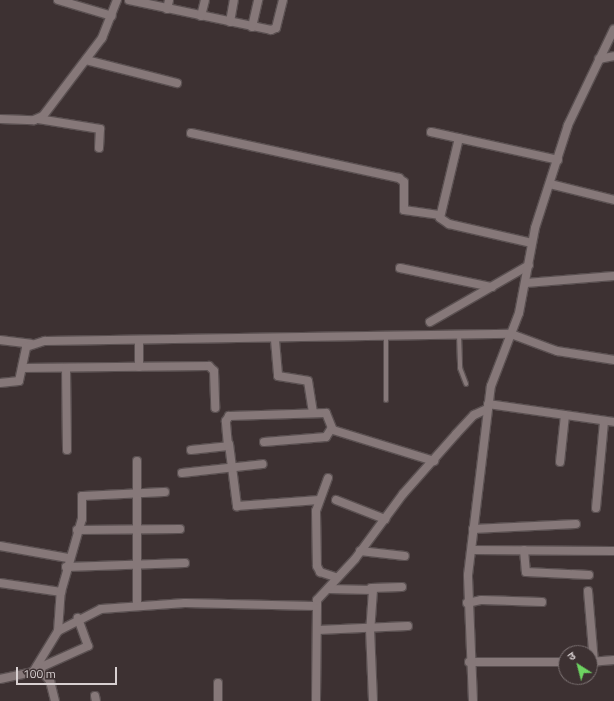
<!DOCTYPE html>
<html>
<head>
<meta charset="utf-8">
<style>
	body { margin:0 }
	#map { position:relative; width:614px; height:701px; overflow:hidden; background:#3d3132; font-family:"Titillium Web","Noto Sans Devanagari",sans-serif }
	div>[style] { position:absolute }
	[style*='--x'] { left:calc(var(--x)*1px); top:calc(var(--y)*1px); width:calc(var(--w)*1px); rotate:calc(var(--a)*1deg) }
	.roads { filter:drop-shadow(1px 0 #5a5051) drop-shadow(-1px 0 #5a5051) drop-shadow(0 1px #5a5051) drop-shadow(0 -1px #5a5051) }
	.lane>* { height:4px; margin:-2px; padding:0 2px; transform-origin:2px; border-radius:2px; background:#867879 }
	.street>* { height:8px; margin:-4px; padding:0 4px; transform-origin:4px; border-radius:4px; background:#867879 }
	span { translate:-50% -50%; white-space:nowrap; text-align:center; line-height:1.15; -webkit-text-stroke:4px #3d3132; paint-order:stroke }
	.north { position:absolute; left:558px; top:645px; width:40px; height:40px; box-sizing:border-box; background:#3d3132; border:1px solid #7b7172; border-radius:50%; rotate:324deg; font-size:11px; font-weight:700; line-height:16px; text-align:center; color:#d8d0d1 }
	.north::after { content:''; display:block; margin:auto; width:14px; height:18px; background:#6dd361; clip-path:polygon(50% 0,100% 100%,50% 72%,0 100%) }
	.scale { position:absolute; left:16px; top:667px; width:101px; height:18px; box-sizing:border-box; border:2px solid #d8d0d1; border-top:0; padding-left:5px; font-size:12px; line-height:14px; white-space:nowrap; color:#d8d0d1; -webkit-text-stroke:3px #3d3132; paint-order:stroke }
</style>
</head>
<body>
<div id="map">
	<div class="roads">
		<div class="lane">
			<i style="--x:459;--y:335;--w:33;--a:88"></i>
			<i style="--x:460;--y:368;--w:17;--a:69"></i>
			<i style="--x:386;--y:400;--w:63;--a:-90"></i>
		</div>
		<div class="street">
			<i style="--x:58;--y:0;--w:56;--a:16.5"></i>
			<i style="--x:129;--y:0;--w:145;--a:11.9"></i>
			<i style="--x:271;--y:30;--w:5;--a:-22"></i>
			<i style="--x:276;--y:28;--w:29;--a:-76"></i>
			<i style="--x:167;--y:9;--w:9;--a:-77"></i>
			<i style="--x:201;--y:16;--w:16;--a:-76"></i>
			<i style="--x:230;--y:22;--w:22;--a:-80"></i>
			<i style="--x:252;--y:27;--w:28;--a:-77"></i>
			<i style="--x:599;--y:59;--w:15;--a:-11"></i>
			<i style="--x:86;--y:60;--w:94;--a:14.2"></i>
			<i style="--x:0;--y:119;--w:34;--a:2"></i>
			<i style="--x:34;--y:120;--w:10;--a:-24"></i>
			<i style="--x:43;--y:116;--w:98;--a:-52.9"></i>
			<i style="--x:102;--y:38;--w:41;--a:-68.5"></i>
			<i style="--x:38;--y:119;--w:63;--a:9.2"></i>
			<i style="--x:100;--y:129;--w:19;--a:93"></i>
			<i style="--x:431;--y:132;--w:130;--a:12.4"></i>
			<i style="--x:191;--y:133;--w:213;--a:12.2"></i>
			<i style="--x:399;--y:178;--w:6;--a:39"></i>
			<i style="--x:404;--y:182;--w:28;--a:90"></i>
			<i style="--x:404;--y:210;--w:35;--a:8"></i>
			<i style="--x:459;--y:138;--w:82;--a:103.4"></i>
			<i style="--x:440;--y:218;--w:11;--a:34"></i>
			<i style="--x:449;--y:224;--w:85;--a:12.9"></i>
			<i style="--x:550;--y:184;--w:66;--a:14"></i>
			<i style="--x:400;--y:268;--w:94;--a:11.7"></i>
			<i style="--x:526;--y:283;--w:88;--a:-4.5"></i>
			<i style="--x:430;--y:322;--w:114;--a:-29.9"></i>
			<i style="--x:0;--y:340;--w:31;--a:7"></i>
			<i style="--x:275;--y:340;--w:36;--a:85"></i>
			<i style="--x:278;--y:376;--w:30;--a:9"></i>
			<i style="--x:308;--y:381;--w:32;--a:81"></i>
			<i style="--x:139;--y:341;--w:26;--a:90"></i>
			<i style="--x:22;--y:368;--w:187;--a:-0.6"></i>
			<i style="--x:209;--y:366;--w:7;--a:45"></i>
			<i style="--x:214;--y:371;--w:37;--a:88"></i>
			<i style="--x:66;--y:368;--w:82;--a:89.3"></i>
			<i style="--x:0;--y:383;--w:19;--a:-6"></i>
			<i style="--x:19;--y:381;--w:35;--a:-78"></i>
			<i style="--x:26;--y:347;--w:20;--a:-18"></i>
			<i style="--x:45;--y:341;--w:466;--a:-0.9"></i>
			<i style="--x:511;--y:334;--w:49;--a:20.3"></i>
			<i style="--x:557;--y:351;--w:58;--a:9"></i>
			<i style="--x:488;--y:404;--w:127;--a:8.1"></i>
			<i style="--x:264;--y:442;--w:62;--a:-4.6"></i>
			<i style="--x:326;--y:437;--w:9;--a:-58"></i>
			<i style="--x:229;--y:444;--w:63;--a:82.6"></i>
			<i style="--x:237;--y:506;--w:82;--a:-4.2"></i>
			<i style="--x:191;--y:450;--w:37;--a:-6"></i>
			<i style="--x:228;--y:446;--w:25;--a:-95"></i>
			<i style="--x:226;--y:421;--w:6;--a:-59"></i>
			<i style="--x:229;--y:416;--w:97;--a:-1.8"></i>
			<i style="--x:326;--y:413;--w:18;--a:68"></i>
			<i style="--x:333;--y:430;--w:106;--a:17.1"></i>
			<i style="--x:560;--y:462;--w:47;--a:-83.9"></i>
			<i style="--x:182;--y:473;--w:81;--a:-6.3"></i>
			<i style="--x:328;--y:478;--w:35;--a:110"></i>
			<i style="--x:316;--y:511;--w:55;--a:89"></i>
			<i style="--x:317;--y:566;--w:7;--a:63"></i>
			<i style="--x:320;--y:572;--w:16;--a:18"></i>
			<i style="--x:336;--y:500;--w:53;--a:21.2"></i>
			<i style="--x:596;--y:508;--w:87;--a:-84.7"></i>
			<i style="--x:473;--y:529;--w:103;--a:-2.8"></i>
			<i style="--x:77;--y:530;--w:103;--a:-0.6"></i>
			<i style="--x:0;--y:546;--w:69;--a:10"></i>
			<i style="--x:472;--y:550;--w:142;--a:0.4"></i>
			<i style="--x:524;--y:550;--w:22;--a:85"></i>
			<i style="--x:526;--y:572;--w:63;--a:2.7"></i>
			<i style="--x:360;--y:551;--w:45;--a:6.3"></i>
			<i style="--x:66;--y:567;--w:119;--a:-1.9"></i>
			<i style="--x:0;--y:583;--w:62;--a:8.4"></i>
			<i style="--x:371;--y:588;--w:31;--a:-2"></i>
			<i style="--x:328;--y:589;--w:45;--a:1.3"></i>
			<i style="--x:373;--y:590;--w:39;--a:94"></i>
			<i style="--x:370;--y:629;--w:72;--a:87.6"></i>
			<i style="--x:588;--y:591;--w:71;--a:85.2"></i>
			<i style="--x:467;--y:603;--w:14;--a:-12"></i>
			<i style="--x:481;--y:600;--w:61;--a:1.9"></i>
			<i style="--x:137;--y:604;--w:143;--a:-90"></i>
			<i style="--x:318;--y:630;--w:90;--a:-2.5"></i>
			<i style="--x:58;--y:631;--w:39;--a:-86"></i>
			<i style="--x:61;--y:592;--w:76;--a:-74"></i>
			<i style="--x:82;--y:519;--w:23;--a:-90"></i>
			<i style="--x:82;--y:496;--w:83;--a:-2.8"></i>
			<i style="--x:469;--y:662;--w:97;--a:0"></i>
			<i style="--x:590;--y:662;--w:24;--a:-5"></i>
			<i style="--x:37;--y:666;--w:20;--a:49"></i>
			<i style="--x:50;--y:681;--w:21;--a:76"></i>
			<i style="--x:39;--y:668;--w:54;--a:-24.2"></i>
			<i style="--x:88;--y:646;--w:30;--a:-110"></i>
			<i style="--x:0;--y:679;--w:34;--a:-12"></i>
			<i style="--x:33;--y:672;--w:48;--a:-58.6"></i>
			<i style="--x:58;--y:631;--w:48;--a:-27.1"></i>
			<i style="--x:101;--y:609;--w:84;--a:-4.1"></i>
			<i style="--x:185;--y:603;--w:130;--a:1.3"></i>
			<i style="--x:95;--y:696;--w:5;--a:79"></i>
			<i style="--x:218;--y:701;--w:18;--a:-90"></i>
			<i style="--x:316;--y:701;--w:101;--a:-89.4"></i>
			<i style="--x:317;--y:600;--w:56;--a:-47.2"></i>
			<i style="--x:355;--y:559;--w:81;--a:-53.6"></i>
			<i style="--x:403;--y:494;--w:80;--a:-48.5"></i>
			<i style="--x:456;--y:434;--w:26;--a:-47"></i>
			<i style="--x:474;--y:415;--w:14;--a:-25"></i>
			<i style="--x:473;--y:701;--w:126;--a:-92.3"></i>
			<i style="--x:468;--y:575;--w:190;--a:-83.1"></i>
			<i style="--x:491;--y:386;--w:78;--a:-69"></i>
			<i style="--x:519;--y:313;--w:86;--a:-79.3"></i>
			<i style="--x:535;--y:228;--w:108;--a:-72.2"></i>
			<i style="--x:568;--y:125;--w:106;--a:-64.4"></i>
		</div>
	</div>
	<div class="north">उ</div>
	<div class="scale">100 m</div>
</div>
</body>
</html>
